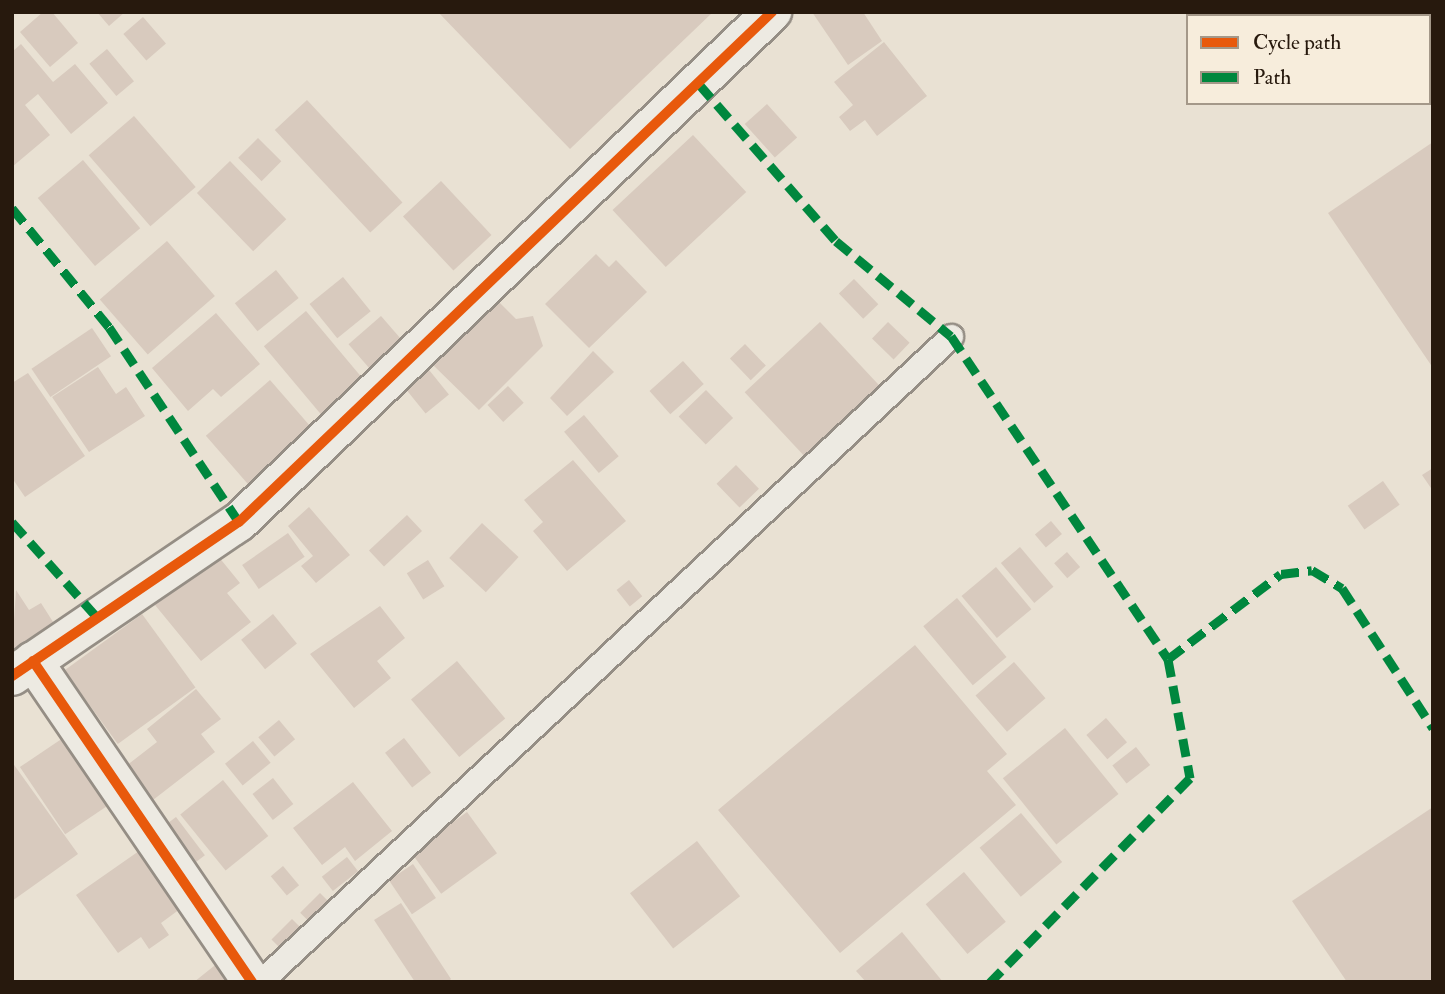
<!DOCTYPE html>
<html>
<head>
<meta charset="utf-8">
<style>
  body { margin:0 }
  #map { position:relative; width:1445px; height:994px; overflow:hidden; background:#e9e1d3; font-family:"IM FELL Double Pica",serif }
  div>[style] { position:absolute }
  .building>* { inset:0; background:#d8cabe; transform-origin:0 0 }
  .roads { filter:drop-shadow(2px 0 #958e85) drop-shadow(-2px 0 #958e85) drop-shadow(0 2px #958e85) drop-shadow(0 -2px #958e85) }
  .service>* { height:23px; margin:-11.5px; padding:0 11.5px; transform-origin:11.5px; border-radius:11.5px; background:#edeae2 }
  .minor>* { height:38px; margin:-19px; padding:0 19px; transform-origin:19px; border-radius:19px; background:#edeae2 }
  .quiet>* { height:9px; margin-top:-4.5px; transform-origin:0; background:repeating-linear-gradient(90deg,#00873e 0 18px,transparent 0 27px) }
  .cycleway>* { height:10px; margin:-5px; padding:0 5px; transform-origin:5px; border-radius:5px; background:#e8590c }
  span { translate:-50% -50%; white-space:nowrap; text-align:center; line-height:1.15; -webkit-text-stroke:7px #f7eddc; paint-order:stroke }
  .frame { position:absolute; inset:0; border:14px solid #27190d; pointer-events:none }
  .legend { position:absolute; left:1186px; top:14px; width:245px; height:91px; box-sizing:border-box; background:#f7eddc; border:2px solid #a49889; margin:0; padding:9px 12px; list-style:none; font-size:21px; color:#27190d }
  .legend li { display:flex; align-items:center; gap:14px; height:35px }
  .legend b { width:35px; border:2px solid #a49889 }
</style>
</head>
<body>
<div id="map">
  <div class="building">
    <i style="clip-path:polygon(43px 12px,52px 12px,78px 43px,50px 67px,20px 32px)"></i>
    <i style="clip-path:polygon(97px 12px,125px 12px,109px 26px)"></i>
    <i style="clip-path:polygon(438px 12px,713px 12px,570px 149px)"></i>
    <i style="clip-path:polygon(812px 12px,863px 12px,882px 41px,848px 65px)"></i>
    <i style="left:143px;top:17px;width:35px;height:26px;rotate:49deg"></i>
    <i style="clip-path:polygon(884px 42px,927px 96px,877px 136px,865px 120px,850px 131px,839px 117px,853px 105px,834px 82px)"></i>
    <i style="clip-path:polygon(21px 44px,53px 82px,75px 64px,108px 103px,71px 134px,38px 94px,25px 105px,50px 135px,12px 167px,12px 52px)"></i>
    <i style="left:107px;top:49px;width:42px;height:23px;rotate:50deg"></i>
    <i style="left:307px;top:100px;width:140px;height:44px;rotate:47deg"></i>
    <i style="left:767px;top:104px;width:45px;height:30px;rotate:48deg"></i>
    <i style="left:134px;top:116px;width:94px;height:60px;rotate:49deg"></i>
    <i style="left:693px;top:135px;width:78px;height:110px;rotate:47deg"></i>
    <i style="left:258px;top:138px;width:33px;height:28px;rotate:45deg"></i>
    <i style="clip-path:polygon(1433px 142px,1433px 368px,1328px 213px)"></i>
    <i style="left:83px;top:160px;width:89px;height:59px;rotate:50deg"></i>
    <i style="left:230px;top:161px;width:81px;height:46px;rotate:46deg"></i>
    <i style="left:441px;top:181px;width:74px;height:52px;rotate:47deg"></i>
    <i style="left:167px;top:241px;width:73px;height:89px;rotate:49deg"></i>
    <i style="clip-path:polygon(596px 254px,609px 267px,616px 260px,647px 292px,589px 348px,545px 304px)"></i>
    <i style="left:276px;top:270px;width:36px;height:53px;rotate:51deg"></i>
    <i style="left:343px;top:277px;width:44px;height:43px;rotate:51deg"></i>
    <i style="left:854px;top:279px;width:35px;height:21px;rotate:46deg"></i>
    <i style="clip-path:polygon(497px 300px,516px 319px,533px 316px,543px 346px,479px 410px,432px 364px)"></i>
    <i style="left:306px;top:311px;width:92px;height:55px;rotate:50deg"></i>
    <i style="clip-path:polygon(216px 313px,260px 364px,221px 397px,213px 389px,188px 411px,152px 368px)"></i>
    <i style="left:381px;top:316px;width:38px;height:43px;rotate:49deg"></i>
    <i style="left:820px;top:322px;width:88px;height:103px;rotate:47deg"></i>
    <i style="left:888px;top:322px;width:30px;height:23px;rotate:44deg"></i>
    <i style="left:92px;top:328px;width:34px;height:73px;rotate:56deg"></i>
    <i style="left:745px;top:344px;width:30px;height:21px;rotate:46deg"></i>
    <i style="clip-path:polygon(593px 351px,614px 372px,567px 416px,550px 398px)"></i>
    <i style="left:683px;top:361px;width:31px;height:45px;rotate:48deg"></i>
    <i style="left:425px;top:365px;width:38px;height:30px;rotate:51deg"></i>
    <i style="clip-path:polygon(98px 367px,116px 394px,126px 387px,145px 416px,89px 452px,52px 397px)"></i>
    <i style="clip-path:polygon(28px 373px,85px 456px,25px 497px,12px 478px,12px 383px)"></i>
    <i style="left:270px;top:380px;width:75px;height:85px;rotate:49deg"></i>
    <i style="left:508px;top:386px;width:23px;height:28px;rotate:47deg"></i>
    <i style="left:706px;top:390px;width:39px;height:38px;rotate:46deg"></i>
    <i style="left:584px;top:415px;width:54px;height:26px;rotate:50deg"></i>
    <i style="clip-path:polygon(573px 460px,626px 521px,567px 571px,533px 531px,543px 522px,524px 500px)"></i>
    <i style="left:736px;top:465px;width:33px;height:27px;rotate:46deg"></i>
    <i style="clip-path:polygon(1433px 468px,1433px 491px,1422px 475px)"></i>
    <i style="left:1383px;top:481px;width:29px;height:43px;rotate:55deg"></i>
    <i style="clip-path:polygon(309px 507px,350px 555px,316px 583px,301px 566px,313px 556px,288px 526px)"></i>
    <i style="left:407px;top:515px;width:22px;height:52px;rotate:47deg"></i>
    <i style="left:1051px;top:521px;width:17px;height:21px;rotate:50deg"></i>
    <i style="left:482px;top:523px;width:50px;height:48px;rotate:43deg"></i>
    <i style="left:288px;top:533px;width:29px;height:56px;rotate:55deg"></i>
    <i style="left:1020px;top:547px;width:52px;height:25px;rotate:50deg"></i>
    <i style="left:1067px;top:552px;width:20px;height:17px;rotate:49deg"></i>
    <i style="clip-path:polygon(218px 556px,240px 583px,227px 593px,251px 622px,201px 661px,155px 605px)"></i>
    <i style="left:428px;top:560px;width:31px;height:25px;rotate:58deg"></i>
    <i style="left:996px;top:567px;width:55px;height:45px;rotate:50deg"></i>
    <i style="left:629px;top:580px;width:21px;height:16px;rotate:51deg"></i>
    <i style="clip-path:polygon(16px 590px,29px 610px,41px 603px,55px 625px,12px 651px)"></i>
    <i style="left:957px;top:598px;width:77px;height:44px;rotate:50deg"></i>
    <i style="clip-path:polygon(380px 606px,405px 638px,377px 661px,391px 678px,354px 708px,310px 654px)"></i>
    <i style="left:142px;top:614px;width:91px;height:96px;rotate:54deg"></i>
    <i style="left:273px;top:614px;width:38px;height:41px;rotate:51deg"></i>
    <i style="clip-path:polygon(915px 645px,1007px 754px,987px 771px,1016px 805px,840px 953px,718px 810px)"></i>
    <i style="left:457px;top:661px;width:75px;height:60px;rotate:50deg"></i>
    <i style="left:1014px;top:662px;width:48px;height:51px;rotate:49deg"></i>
    <i style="clip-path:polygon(196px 689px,221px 719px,201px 734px,215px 752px,153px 800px,126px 766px,157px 742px,147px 729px)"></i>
    <i style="left:1106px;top:718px;width:32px;height:26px;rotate:49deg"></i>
    <i style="left:279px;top:720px;width:25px;height:27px;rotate:50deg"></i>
    <i style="left:1065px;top:728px;width:85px;height:80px;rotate:51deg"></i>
    <i style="left:63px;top:738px;width:81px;height:52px;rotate:56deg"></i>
    <i style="left:404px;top:738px;width:44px;height:24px;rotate:52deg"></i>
    <i style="left:253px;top:741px;width:28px;height:36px;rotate:51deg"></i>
    <i style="left:1136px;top:747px;width:23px;height:30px;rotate:52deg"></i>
    <i style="clip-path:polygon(12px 762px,78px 854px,12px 901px)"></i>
    <i style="left:273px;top:778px;width:33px;height:26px;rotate:52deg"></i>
    <i style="left:223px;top:780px;width:72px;height:55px;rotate:51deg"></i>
    <i style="clip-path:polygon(353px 782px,392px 831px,355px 861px,345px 847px,322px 865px,293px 828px)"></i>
    <i style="clip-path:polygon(1433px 807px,1433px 982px,1347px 982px,1292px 901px)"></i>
    <i style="left:467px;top:812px;width:51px;height:69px;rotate:54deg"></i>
    <i style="left:1021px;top:813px;width:64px;height:54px;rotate:50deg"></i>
    <i style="left:176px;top:817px;width:48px;height:19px;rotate:53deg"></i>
    <i style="left:697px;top:841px;width:70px;height:85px;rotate:52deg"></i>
    <i style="clip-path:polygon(139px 851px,180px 909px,161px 923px,169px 935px,149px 949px,141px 937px,118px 953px,76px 895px)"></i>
    <i style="left:347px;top:857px;width:18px;height:32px;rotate:52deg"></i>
    <i style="left:413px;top:864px;width:41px;height:29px;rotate:56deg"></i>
    <i style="left:283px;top:866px;width:25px;height:16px;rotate:50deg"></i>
    <i style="left:964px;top:872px;width:65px;height:50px;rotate:50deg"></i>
    <i style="left:320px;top:893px;width:18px;height:28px;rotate:45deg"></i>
    <i style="clip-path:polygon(401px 903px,451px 979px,448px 982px,415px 982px,374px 920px)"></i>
    <i style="left:292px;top:919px;width:16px;height:29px;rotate:45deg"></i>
    <i style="clip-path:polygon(902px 932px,943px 982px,866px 982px,856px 971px)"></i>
    <i style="clip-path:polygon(219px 962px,230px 977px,224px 982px,194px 982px)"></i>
  </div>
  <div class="roads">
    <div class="service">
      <i style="left:260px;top:982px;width:946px;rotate:-43.07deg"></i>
    </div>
    <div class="minor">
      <i style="left:33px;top:661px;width:389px;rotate:55.7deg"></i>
      <i style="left:12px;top:676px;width:274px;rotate:-34.2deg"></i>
      <i style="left:239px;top:522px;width:738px;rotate:-43.74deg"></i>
    </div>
  </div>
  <div class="quiet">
    <i style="left:699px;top:84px;width:208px;rotate:48.9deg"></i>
    <i style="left:836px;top:241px;width:149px;rotate:39.6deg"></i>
    <i style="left:951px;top:336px;width:389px;rotate:56.1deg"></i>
    <i style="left:1168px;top:659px;width:121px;rotate:79.5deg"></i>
    <i style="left:1190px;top:778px;width:286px;rotate:134.4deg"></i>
    <i style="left:12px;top:208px;width:154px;rotate:50.8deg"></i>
    <i style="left:109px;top:327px;width:234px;rotate:56.3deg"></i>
    <i style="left:12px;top:522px;width:126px;rotate:48.2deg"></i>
    <i style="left:1168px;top:659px;width:141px;rotate:-37deg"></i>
    <i style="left:1281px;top:574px;width:31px;rotate:-7deg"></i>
    <i style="left:1312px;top:570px;width:35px;rotate:31deg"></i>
    <i style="left:1342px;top:588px;width:167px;rotate:57deg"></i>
  </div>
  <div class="cycleway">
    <i style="left:33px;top:661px;width:389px;rotate:55.7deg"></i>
    <i style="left:12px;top:676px;width:274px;rotate:-34.2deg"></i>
    <i style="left:239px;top:522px;width:738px;rotate:-43.74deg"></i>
  </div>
  <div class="frame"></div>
  <ul class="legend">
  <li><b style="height:9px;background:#e8590c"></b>Cycle path</li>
  <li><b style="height:9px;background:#00873e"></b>Path</li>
  </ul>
</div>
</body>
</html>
